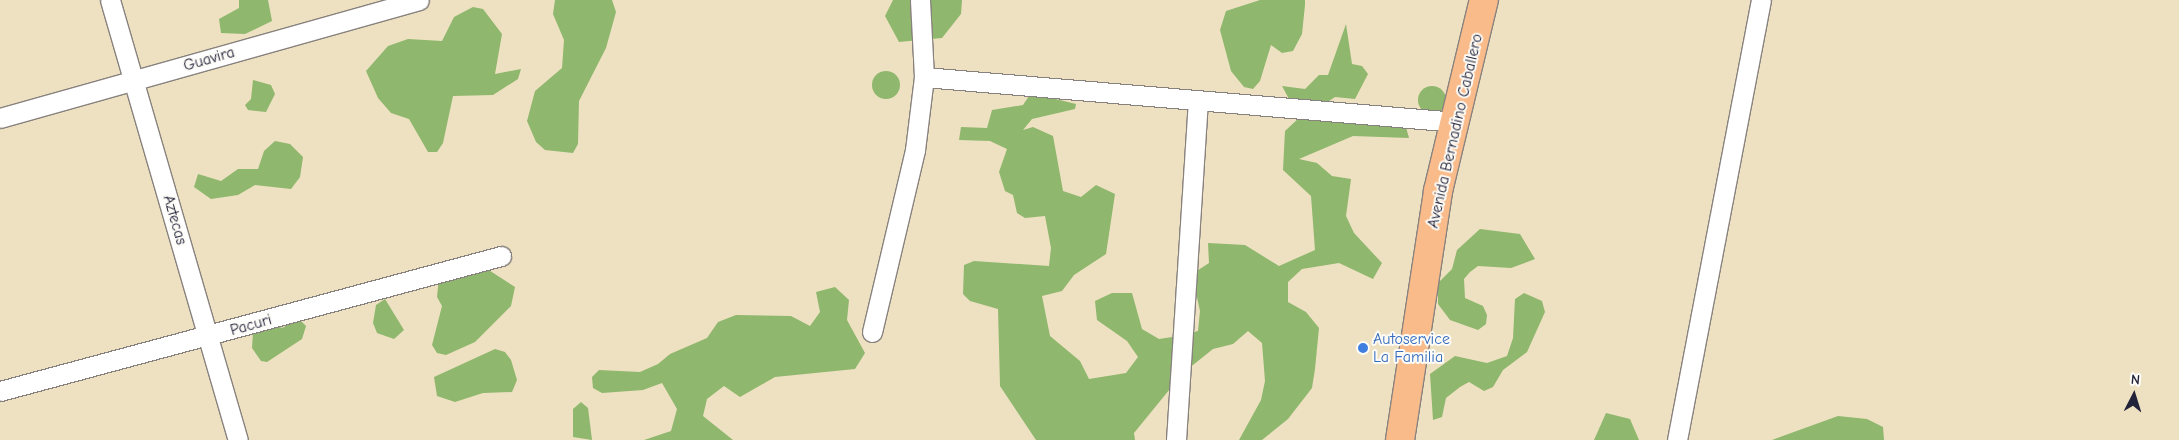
<!DOCTYPE html>
<html>
<head>
<meta charset="utf-8">
<style>
  body { margin:0 }
  #map { position:relative; width:2179px; height:440px; overflow:hidden; background:#ede1c1; font-family:"Comic Neue",sans-serif }
  div>[style] { position:absolute }
  .forest>* { inset:0; background:#8fb76d }
  .round { border-radius:50% }
  .roads { filter:drop-shadow(1px 0 #88827e) drop-shadow(-1px 0 #88827e) drop-shadow(0 1px #88827e) drop-shadow(0 -1px #88827e) }
  .minor>* { height:19px; margin:-9.5px; padding:0 9.5px; transform-origin:9.5px; border-radius:9.5px; background:#fff }
  .primary>* { height:28px; margin:-14px; padding:0 14px; transform-origin:14px; border-radius:14px; background:#fabb8b }
  .dots>* { width:14px; height:14px; translate:-50% -50%; box-sizing:border-box; border:2px solid #fdfcf7; border-radius:50% }
  span { translate:-50% -50%; white-space:nowrap; text-align:center; line-height:1.15; -webkit-text-stroke:4px #fdfcf7; paint-order:stroke }
  .street-label { font-size:16px; color:#22223b }
  .shop-label { font-size:16px; color:#366cbe }
  .left { translate:0 -50%; text-align:left }
  .north { position:absolute; left:2109px; top:370px; width:50px; height:50px; -webkit-text-stroke:4px #fdfcf7; paint-order:stroke; rotate:5deg; font-size:14px; font-weight:700; line-height:20px; text-align:center; color:#22223b }
  .north::after { content:''; display:block; margin:auto; width:18px; height:22px; background:#22223b; clip-path:polygon(50% 0,100% 100%,50% 72%,0 100%) }
</style>
</head>
<body>
<div id="map">
  <div class="forest">
    <i style="clip-path:polygon(239px 0,268px 0,272px 21px,245px 34px,221px 33px,219px 19px,239px 8px)"></i>
    <i style="clip-path:polygon(555px 0,612px 0,616px 12px,606px 48px,579px 101px,578px 144px,573px 153px,545px 150px,536px 142px,527px 121px,535px 91px,562px 68px,564px 40px,553px 14px)"></i>
    <i style="clip-path:polygon(893px 0,962px 0,961px 14px,942px 38px,899px 42px,885px 16px)"></i>
    <i style="clip-path:polygon(1260px 0,1305px 0,1305px 5px,1302px 34px,1293px 51px,1282px 53px,1271px 45px,1260px 81px,1253px 89px,1244px 87px,1231px 71px,1220px 30px,1226px 11px)"></i>
    <i style="clip-path:polygon(473px 7px,483px 9px,502px 34px,495px 74px,521px 69px,518px 79px,493px 95px,453px 96px,443px 143px,437px 152px,428px 152px,409px 119px,391px 113px,378px 98px,366px 71px,388px 46px,408px 39px,442px 41px,454px 17px)"></i>
    <i style="clip-path:polygon(1346px 24px,1352px 64px,1362px 66px,1368px 74px,1355px 99px,1335px 97px,1326px 103px,1289px 99px,1282px 86px,1305px 89px,1319px 75px,1328px 75px)"></i>
    <i class="round" style="left:872px;top:71px;width:28px;height:28px"></i>
    <i style="clip-path:polygon(253px 80px,271px 85px,275px 94px,266px 112px,248px 110px,245px 105px,251px 99px)"></i>
    <i class="round" style="left:1418px;top:86px;width:28px;height:28px"></i>
    <i style="clip-path:polygon(1031px 93px,1076px 104px,1075px 109px,1032px 119px,1023px 130px,1033px 127px,1053px 136px,1063px 191px,1081px 197px,1096px 185px,1115px 194px,1106px 254px,1074px 275px,1062px 291px,1042px 296px,1050px 336px,1080px 361px,1089px 379px,1126px 373px,1138px 357px,1127px 341px,1097px 320px,1095px 301px,1112px 293px,1132px 293px,1142px 329px,1159px 339px,1179px 336px,1198px 331px,1200px 311px,1192px 274px,1209px 263px,1208px 243px,1245px 245px,1279px 266px,1315px 250px,1311px 196px,1283px 170px,1285px 131px,1300px 117px,1339px 122px,1404px 120px,1409px 138px,1353px 136px,1299px 159px,1317px 163px,1332px 176px,1351px 179px,1346px 216px,1354px 233px,1382px 263px,1373px 279px,1339px 263px,1302px 269px,1288px 282px,1288px 302px,1306px 312px,1319px 328px,1315px 369px,1312px 388px,1288px 419px,1262px 440px,1239px 440px,1261px 400px,1265px 381px,1262px 343px,1248px 331px,1233px 344px,1213px 349px,1183px 373px,1134px 433px,1135px 440px,1036px 440px,1000px 386px,998px 309px,970px 301px,963px 294px,964px 265px,974px 261px,1049px 266px,1051px 248px,1045px 216px,1025px 218px,1017px 213px,1013px 195px,1005px 191px,999px 172px,1007px 149px,990px 141px,959px 140px,961px 127px,987px 128px,992px 110px,1023px 105px)"></i>
    <i style="clip-path:polygon(275px 141px,290px 144px,303px 157px,300px 177px,291px 189px,255px 185px,238px 195px,211px 199px,194px 187px,198px 174px,221px 181px,238px 169px,258px 169px,264px 151px)"></i>
    <i style="clip-path:polygon(1480px 229px,1520px 234px,1535px 259px,1511px 268px,1478px 266px,1470px 272px,1464px 279px,1465px 298px,1483px 306px,1487px 315px,1486px 324px,1478px 330px,1450px 320px,1438px 304px,1438px 283px,1452px 269px,1457px 250px)"></i>
    <i style="clip-path:polygon(484px 267px,515px 287px,511px 306px,475px 342px,446px 355px,437px 353px,432px 345px,442px 306px,437px 297px,439px 278px)"></i>
    <i style="clip-path:polygon(835px 287px,849px 300px,847px 320px,865px 353px,855px 369px,775px 377px,740px 397px,724px 386px,707px 399px,703px 416px,733px 440px,644px 440px,671px 431px,677px 409px,662px 383px,643px 390px,602px 393px,593px 388px,592px 377px,599px 370px,640px 372px,658px 364px,670px 354px,707px 338px,718px 322px,736px 315px,791px 316px,810px 326px,820px 312px,816px 292px)"></i>
    <i style="clip-path:polygon(1524px 293px,1542px 301px,1545px 312px,1527px 352px,1503px 370px,1493px 387px,1484px 391px,1469px 382px,1460px 387px,1446px 398px,1442px 417px,1433px 420px,1430px 374px,1455px 356px,1487px 363px,1507px 356px,1513px 338px,1515px 299px)"></i>
    <i style="clip-path:polygon(385px 299px,404px 330px,394px 339px,377px 333px,373px 323px,376px 305px)"></i>
    <i style="clip-path:polygon(299px 319px,306px 326px,302px 339px,267px 362px,261px 361px,252px 348px,253px 332px,268px 321px,282px 328px)"></i>
    <i style="clip-path:polygon(495px 349px,505px 352px,511px 360px,517px 380px,512px 392px,483px 393px,455px 402px,437px 396px,434px 377px)"></i>
    <i style="clip-path:polygon(581px 402px,588px 408px,592px 440px,573px 437px,573px 409px)"></i>
    <i style="clip-path:polygon(1606px 413px,1630px 419px,1639px 440px,1594px 440px)"></i>
    <i style="clip-path:polygon(1838px 416px,1867px 419px,1883px 427px,1884px 440px,1772px 440px)"></i>
  </div>
  <div class="roads">
    <div class="minor">
      <i style="left:110px;top:0;width:458px;rotate:73.8deg"></i>
      <i style="left:924px;top:77px;width:534px;rotate:4.83deg"></i>
      <i style="left:0;top:118px;width:435px;rotate:-15.7deg"></i>
      <i style="left:872px;top:332px;width:187px;rotate:-76.7deg"></i>
      <i style="left:915px;top:150px;width:74px;rotate:-83deg"></i>
      <i style="left:924px;top:77px;width:77px;rotate:-93deg"></i>
      <i style="left:0;top:391px;width:519px;rotate:-15.08deg"></i>
      <i style="left:1176px;top:440px;width:340px;rotate:-86.3deg"></i>
      <i style="left:1677px;top:440px;width:448px;rotate:-79.2deg"></i>
    </div>
    <div class="primary">
      <i style="left:1400px;top:440px;width:252px;rotate:-81.3deg"></i>
      <i style="left:1438px;top:191px;width:196px;rotate:-76.5deg"></i>
    </div>
  </div>
  <div class="dots">
    <i style="left:1363px;top:348px;background:#3f7fe0"></i>
  </div>
  <div class="street-label">
    <span style="left:209px;top:59px;rotate:-16deg">Guavira</span>
    <span style="left:1455px;top:131px;rotate:-77deg">Avenida Bernadino Caballero</span>
    <span style="left:175px;top:220px;rotate:74deg">Aztecas</span>
    <span style="left:251px;top:325px;rotate:-16deg">Pacuri</span>
  </div>
  <div class="shop-label">
    <span class="left" style="left:1373px;top:348px">Autoservice<br>La Familia</span>
  </div>
  <div class="north">N</div>
</div>
</body>
</html>
